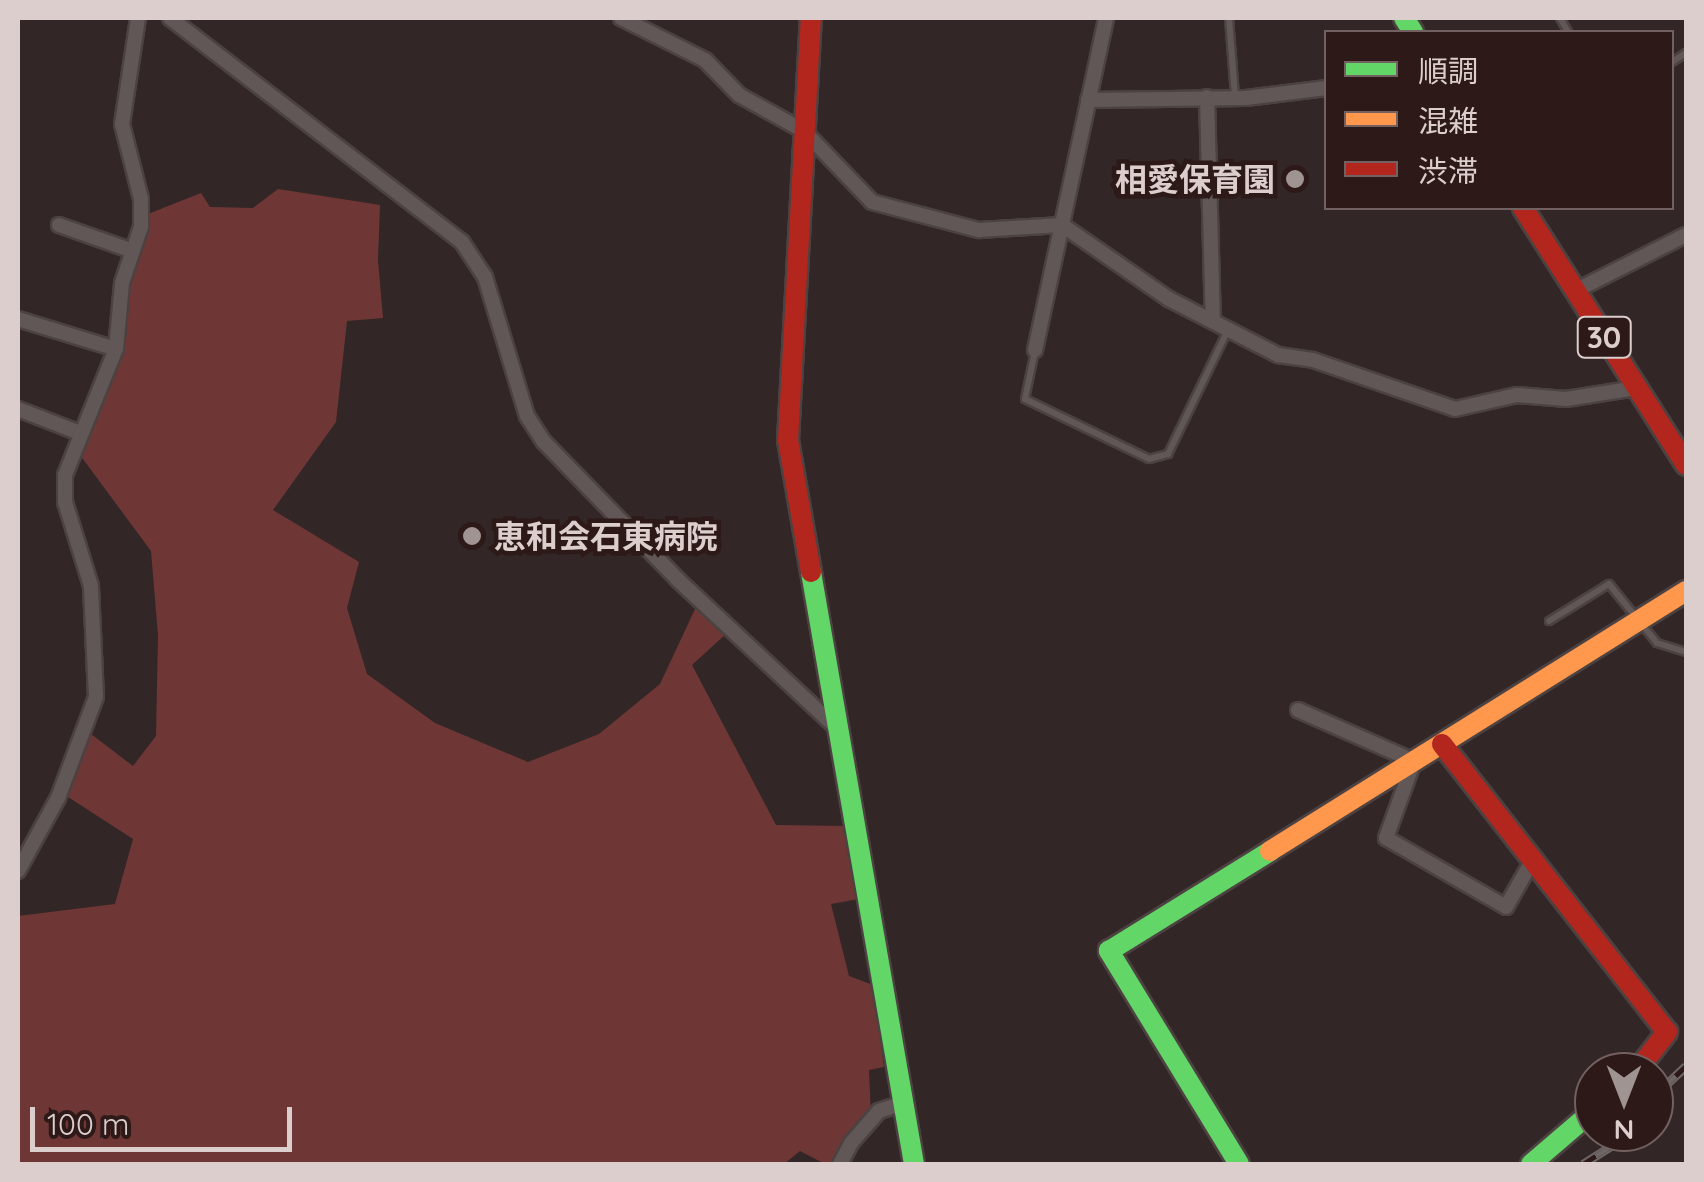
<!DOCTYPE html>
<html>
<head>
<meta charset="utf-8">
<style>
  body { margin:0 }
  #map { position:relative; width:1704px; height:1182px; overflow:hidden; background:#322726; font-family:Quicksand,"Noto Sans JP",sans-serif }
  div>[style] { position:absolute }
  .green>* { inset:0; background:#6e3735 }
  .roads { filter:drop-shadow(2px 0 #4c4241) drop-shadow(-2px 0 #4c4241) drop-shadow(0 2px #4c4241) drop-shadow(0 -2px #4c4241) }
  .lane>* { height:6px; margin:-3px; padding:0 3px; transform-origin:3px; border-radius:3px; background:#605756 }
  .street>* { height:14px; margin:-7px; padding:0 7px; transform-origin:7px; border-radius:7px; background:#605756 }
  .fast>* { height:20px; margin:-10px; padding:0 10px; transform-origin:10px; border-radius:10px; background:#63d668 }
  .slow>* { height:20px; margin:-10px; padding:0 10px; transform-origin:10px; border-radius:10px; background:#ff974d }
  .jam>* { height:20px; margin:-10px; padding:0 10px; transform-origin:10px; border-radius:10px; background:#b3261e }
  .rail>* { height:9px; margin-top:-4.5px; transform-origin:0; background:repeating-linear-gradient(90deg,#2c1918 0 15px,#6e6565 0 30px); box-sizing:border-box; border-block:2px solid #6e6565 }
  .dots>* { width:28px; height:28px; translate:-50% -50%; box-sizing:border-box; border:5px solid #2c1918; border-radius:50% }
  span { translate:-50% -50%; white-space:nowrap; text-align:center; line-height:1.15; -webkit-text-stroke:9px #2c1918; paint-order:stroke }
  .shield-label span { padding:2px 8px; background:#2c1918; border:2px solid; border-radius:8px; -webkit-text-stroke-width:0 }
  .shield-label { font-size:30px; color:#dccecd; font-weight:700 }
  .poi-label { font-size:32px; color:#dccecd; font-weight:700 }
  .right { translate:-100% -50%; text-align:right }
  .left { translate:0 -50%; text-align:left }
  .frame { position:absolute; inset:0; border:20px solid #dccecd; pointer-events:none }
  .legend { position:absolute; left:1324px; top:30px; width:350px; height:180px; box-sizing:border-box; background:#2c1918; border:2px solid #726160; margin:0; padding:12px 18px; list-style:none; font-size:30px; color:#dccecd }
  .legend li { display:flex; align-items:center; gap:20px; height:50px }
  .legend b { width:50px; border:2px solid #726160 }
  .north { position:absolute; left:1574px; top:1052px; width:100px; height:100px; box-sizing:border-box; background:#2c1918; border:2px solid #726160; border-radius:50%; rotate:180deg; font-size:28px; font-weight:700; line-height:40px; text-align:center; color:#dccecd }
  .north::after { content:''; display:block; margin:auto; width:35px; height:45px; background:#a09493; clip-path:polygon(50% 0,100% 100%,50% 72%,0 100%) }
  .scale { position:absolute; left:30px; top:1107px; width:262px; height:45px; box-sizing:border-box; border:5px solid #dccecd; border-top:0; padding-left:12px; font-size:30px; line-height:35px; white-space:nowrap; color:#dccecd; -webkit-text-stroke:8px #2c1918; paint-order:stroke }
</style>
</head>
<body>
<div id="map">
  <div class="green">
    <i style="clip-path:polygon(278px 189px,380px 205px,378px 260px,383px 318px,347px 321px,336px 422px,273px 510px,359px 562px,347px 608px,367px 674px,435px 723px,528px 762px,599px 734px,660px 684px,696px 607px,728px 632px,692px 665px,776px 825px,845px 826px,859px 899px,831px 904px,849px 976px,873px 985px,884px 1067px,869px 1070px,871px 1118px,850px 1164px,825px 1164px,800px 1151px,784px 1164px,18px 1164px,18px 916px,115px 904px,133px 839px,65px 795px,91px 734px,133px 766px,156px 736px,158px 635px,151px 551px,80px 455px,114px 372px,130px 288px,148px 233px,148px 214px,201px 193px,210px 207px,253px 208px)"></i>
  </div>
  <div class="roads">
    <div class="lane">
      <i style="left:1229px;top:18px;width:78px;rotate:85.6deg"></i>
      <i style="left:1560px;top:18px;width:16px;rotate:60deg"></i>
      <i style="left:1672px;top:62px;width:17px;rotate:-33deg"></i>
      <i style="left:1035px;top:351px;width:49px;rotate:101.8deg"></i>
      <i style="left:1025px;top:399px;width:138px;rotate:25.8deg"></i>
      <i style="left:1149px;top:459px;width:20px;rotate:-15deg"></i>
      <i style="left:1168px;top:454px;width:138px;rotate:-64.2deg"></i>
      <i style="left:1549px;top:621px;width:70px;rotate:-31.7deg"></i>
      <i style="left:1609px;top:584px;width:76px;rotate:50.9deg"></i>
      <i style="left:1657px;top:643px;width:30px;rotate:17deg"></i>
    </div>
    <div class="street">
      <i style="left:170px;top:18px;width:368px;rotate:37.5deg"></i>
      <i style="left:462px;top:242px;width:42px;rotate:56.7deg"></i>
      <i style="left:485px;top:277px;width:145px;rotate:73.2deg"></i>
      <i style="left:527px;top:416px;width:31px;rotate:57deg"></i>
      <i style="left:544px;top:442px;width:192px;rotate:45.8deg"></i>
      <i style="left:678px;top:580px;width:221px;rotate:43deg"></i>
      <i style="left:621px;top:18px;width:94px;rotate:26.6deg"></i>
      <i style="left:705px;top:60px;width:49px;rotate:45.8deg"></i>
      <i style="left:739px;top:95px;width:74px;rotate:29deg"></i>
      <i style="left:804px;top:131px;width:98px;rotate:46.2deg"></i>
      <i style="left:872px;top:202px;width:111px;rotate:14.7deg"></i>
      <i style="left:979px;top:230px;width:83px;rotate:-3.4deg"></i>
      <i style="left:1062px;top:225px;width:130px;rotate:34.7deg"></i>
      <i style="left:1169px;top:299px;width:123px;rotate:27.2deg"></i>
      <i style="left:1278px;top:355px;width:35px;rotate:8deg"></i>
      <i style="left:1313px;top:360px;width:150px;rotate:19deg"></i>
      <i style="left:1455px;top:409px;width:64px;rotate:-12.7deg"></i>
      <i style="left:1517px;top:395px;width:49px;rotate:4.7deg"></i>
      <i style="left:1566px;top:399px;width:71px;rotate:-8.9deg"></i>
      <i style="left:1207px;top:97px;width:224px;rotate:88.5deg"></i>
      <i style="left:1088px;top:100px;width:158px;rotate:-0.7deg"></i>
      <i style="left:1246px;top:98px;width:81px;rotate:-7.1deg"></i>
      <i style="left:59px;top:225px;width:78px;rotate:19.4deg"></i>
      <i style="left:1575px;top:291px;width:124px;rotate:-26.8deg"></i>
      <i style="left:18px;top:319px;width:102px;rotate:17deg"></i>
      <i style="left:1035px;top:350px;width:340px;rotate:-77.9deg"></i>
      <i style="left:18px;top:409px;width:66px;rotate:21.2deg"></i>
      <i style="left:1298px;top:710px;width:127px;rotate:23.7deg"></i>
      <i style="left:1414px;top:761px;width:82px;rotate:110deg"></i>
      <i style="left:1386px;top:838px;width:138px;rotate:29.9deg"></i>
      <i style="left:1506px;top:907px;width:51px;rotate:-60.4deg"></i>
      <i style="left:18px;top:871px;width:83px;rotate:-61.3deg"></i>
      <i style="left:58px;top:798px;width:108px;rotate:-69.4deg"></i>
      <i style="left:96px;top:697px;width:111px;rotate:-92.6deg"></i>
      <i style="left:91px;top:586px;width:88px;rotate:-107.2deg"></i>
      <i style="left:65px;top:502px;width:27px;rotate:-90deg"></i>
      <i style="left:65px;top:475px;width:136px;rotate:-68deg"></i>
      <i style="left:116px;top:349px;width:66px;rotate:-84.8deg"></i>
      <i style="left:122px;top:283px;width:59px;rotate:-71.3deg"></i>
      <i style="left:141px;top:227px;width:28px;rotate:-90deg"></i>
      <i style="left:141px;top:199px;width:77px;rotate:-104.2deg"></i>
      <i style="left:122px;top:124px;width:107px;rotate:-81.4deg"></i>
      <i style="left:840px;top:1164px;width:24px;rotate:-62deg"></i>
      <i style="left:851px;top:1143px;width:43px;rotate:-48.8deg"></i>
      <i style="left:879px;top:1111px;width:25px;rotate:-18deg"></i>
    </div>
    <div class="fast">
      <i style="left:1404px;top:18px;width:17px;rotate:57deg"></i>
      <i style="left:811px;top:572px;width:601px;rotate:80.13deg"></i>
      <i style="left:1239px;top:1164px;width:250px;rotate:-121.4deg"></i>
      <i style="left:1109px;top:951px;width:190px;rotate:-31.8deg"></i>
      <i style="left:1531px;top:1164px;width:83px;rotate:-40.6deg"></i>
    </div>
    <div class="slow">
      <i style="left:1270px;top:851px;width:491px;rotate:-32deg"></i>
    </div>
    <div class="jam">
      <i style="left:1523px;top:208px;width:304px;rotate:57.6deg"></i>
      <i style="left:811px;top:572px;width:134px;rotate:-99.9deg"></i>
      <i style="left:788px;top:440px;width:423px;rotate:-86.9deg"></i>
      <i style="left:1442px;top:744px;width:365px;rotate:52deg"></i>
      <i style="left:1636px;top:1072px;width:51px;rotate:-52.2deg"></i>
    </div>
  </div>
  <div class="rail">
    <i style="left:1654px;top:1096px;width:44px;rotate:-43.2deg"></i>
    <i style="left:1583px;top:1164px;width:59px;rotate:-32.6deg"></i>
  </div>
  <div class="dots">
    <i style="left:1295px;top:179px;background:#a09493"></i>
    <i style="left:472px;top:536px;background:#a09493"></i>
  </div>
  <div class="shield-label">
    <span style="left:1604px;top:337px">30</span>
  </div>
  <div class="poi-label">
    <span class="right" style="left:1275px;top:179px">相愛保育園</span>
    <span class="left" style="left:494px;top:536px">恵和会石東病院</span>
  </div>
  <div class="frame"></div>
  <ul class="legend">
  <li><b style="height:12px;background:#63d668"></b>順調</li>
  <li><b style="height:12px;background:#ff974d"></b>混雑</li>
  <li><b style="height:12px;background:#b3261e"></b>渋滞</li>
  </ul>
  <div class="north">N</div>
  <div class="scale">100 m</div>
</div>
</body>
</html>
